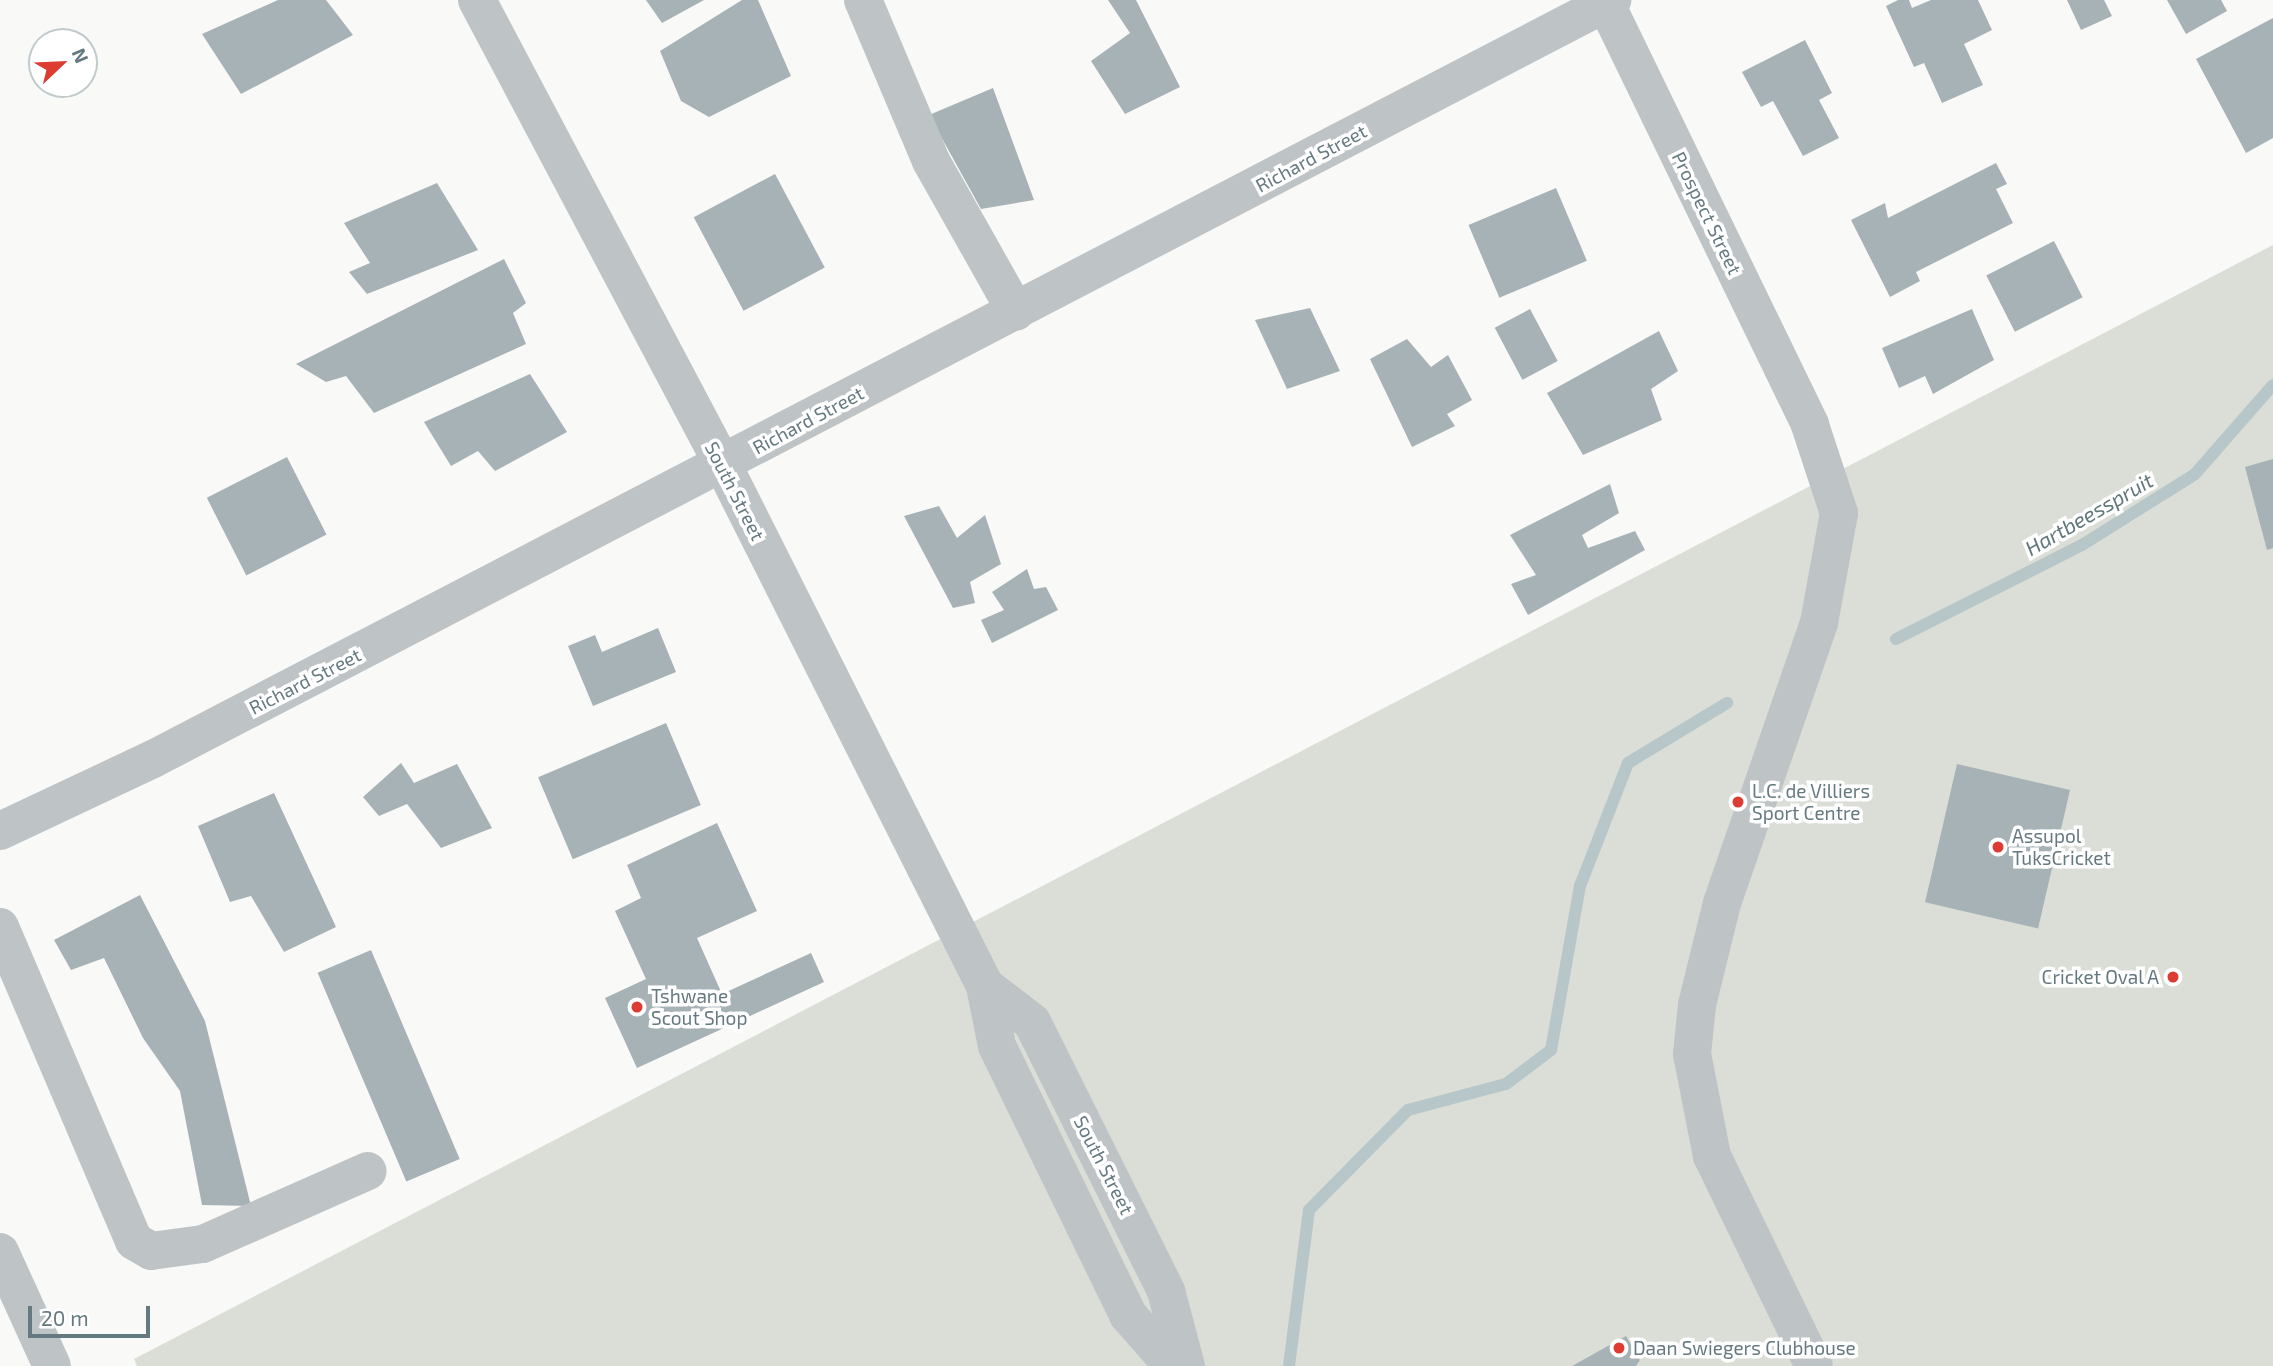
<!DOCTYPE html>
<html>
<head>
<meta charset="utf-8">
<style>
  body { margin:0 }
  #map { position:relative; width:2273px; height:1366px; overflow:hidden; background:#f9f9f7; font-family:"Exo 2",sans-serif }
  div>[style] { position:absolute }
  .green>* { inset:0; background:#daded6 }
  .stream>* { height:12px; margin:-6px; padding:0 6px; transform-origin:6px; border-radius:6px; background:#b7c6c8 }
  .building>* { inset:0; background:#a7b2b6; transform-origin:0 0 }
  .minor>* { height:38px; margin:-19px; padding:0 19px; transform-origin:19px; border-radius:19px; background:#bec4c6 }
  .dots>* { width:19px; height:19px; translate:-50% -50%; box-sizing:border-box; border:4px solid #fff; border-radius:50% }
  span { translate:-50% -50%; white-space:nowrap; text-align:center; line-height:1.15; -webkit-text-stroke:7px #fff; paint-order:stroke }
  .street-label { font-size:19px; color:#657a80 }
  .poi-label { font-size:19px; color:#657a80 }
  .left { translate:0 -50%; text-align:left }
  .right { translate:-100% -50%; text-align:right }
  .water-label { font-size:21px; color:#60787b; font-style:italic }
  .north { position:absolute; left:28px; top:28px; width:70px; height:70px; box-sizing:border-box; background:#fff; border:2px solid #c1cacc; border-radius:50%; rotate:67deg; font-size:19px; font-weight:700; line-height:28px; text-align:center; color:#657a80 }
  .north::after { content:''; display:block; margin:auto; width:24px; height:32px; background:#dd3c33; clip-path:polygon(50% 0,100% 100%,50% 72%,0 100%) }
  .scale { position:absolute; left:28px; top:1306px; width:122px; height:32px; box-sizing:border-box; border:4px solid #657a80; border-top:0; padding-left:9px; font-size:21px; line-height:24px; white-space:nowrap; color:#657a80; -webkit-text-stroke:5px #fff; paint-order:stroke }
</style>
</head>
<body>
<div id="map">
  <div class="green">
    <i style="clip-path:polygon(2273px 245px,2273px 1366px,137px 1366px,134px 1359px)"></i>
  </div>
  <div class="stream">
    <i style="left:1896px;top:639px;width:208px;rotate:-26.8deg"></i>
    <i style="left:2082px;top:545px;width:133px;rotate:-32.1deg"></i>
    <i style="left:2195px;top:474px;width:118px;rotate:-48.8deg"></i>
    <i style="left:1289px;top:1366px;width:157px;rotate:-82.7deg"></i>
    <i style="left:1309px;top:1210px;width:141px;rotate:-45.3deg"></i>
    <i style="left:1408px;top:1110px;width:101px;rotate:-14.9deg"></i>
    <i style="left:1506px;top:1084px;width:56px;rotate:-37.1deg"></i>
    <i style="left:1551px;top:1050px;width:167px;rotate:-80deg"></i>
    <i style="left:1580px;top:886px;width:132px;rotate:-68.7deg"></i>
    <i style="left:1628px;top:763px;width:116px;rotate:-31.2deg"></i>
  </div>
  <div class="building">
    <i style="clip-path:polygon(278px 0,326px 0,353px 35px,241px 94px,202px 34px)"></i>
    <i style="clip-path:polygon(646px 0,704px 0,662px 23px)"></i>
    <i style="clip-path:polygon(742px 0,758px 0,791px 76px,709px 117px,681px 101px,660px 51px)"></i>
    <i style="clip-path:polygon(1108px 0,1136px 0,1180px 87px,1125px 114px,1091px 61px,1130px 33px)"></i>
    <i style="clip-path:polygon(1898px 0,1909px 0,1912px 8px,1931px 0,1978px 0,1992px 30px,1964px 44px,1983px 85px,1942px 103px,1924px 63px,1914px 67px,1886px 6px)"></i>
    <i style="clip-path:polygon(2067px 0,2104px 0,2112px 16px,2081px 30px)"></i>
    <i style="clip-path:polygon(2167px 0,2221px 0,2227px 11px,2186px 34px)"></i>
    <i style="clip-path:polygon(2273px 18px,2273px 138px,2246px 153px,2196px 59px)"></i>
    <i style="clip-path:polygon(1805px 40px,1832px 93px,1819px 100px,1839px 138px,1803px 156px,1773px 101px,1761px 107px,1742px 72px)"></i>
    <i style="clip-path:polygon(993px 88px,1034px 200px,981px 209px,929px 115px)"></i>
    <i style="clip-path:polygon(1996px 163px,2007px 184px,1996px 189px,2013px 223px,1916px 272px,1920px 281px,1890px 297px,1851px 220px,1885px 203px,1888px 218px)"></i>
    <i style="left:775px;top:174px;width:106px;height:92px;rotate:62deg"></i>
    <i style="clip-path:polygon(437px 183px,478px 250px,367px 294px,349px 272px,370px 263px,344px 223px)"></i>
    <i style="left:1556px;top:188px;width:79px;height:95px;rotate:67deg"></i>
    <i style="left:2054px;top:241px;width:63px;height:76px;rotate:63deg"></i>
    <i style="clip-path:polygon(504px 259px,526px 303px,513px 313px,526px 344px,374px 413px,346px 376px,326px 382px,296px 364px)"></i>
    <i style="clip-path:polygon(1310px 308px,1340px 371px,1287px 389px,1255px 320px)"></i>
    <i style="left:1530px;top:309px;width:59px;height:40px;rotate:62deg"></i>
    <i style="clip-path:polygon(1972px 309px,1994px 360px,1933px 394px,1925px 376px,1899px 388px,1882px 348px)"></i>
    <i style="clip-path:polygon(1659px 331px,1678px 371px,1651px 389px,1662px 420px,1583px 455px,1547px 393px)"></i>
    <i style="clip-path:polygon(1407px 339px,1431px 367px,1448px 355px,1472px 400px,1447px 414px,1455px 426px,1412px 447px,1370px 359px)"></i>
    <i style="clip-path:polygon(530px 374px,567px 432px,495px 471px,478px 451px,451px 466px,424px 422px)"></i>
    <i style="left:287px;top:457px;width:87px;height:90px;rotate:63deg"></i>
    <i style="clip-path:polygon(2273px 459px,2273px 548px,2267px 550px,2245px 467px)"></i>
    <i style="clip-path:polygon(1610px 484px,1619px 513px,1582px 535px,1588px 548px,1635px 531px,1645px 550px,1528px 615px,1511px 584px,1536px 575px,1510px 535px)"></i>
    <i style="clip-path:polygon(939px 506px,957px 538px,985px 515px,1001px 564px,970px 582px,975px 603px,953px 608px,904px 516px)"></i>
    <i style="clip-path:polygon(1027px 569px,1034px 589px,1046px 587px,1058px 610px,992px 643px,981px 620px,1004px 610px,992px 592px)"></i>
    <i style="clip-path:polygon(658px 628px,676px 672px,593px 706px,568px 646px,595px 635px,602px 652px)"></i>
    <i style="left:666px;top:723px;width:89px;height:139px;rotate:67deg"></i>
    <i style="clip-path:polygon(401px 763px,414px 783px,457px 764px,492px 828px,441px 848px,407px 804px,379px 816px,363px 797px)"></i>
    <i style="left:1957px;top:764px;width:116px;height:142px;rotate:13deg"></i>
    <i style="clip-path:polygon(274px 793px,336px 927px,284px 952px,251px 896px,230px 902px,198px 826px)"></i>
    <i style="clip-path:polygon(717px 823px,757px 911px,697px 938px,722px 994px,811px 953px,824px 982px,637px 1068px,605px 998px,646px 979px,615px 911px,641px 898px,627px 865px)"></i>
    <i style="clip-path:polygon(140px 895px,205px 1021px,251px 1206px,202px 1205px,180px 1091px,143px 1038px,104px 958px,71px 970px,54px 940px)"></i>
    <i style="left:371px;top:950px;width:227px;height:58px;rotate:67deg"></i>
    <i style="clip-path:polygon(1626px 1336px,1640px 1360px,1636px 1366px,1572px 1366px)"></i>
  </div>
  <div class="minor">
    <i style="left:477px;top:0;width:526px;rotate:62.12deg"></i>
    <i style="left:723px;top:465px;width:583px;rotate:63.3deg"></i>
    <i style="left:985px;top:986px;width:61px;rotate:78.7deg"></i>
    <i style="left:997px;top:1046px;width:299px;rotate:64deg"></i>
    <i style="left:1128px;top:1315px;width:68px;rotate:48.6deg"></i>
    <i style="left:863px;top:0;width:175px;rotate:67.1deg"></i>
    <i style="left:931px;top:161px;width:173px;rotate:60.6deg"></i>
    <i style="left:1604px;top:0;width:472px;rotate:64.1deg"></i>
    <i style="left:1810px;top:425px;width:93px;rotate:71.8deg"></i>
    <i style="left:1839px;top:513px;width:112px;rotate:100.3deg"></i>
    <i style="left:1819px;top:623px;width:296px;rotate:109.1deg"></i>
    <i style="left:1722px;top:903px;width:105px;rotate:103.8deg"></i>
    <i style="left:1697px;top:1005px;width:49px;rotate:95.8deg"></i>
    <i style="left:1692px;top:1054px;width:104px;rotate:78.9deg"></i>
    <i style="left:1712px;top:1156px;width:233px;rotate:64.1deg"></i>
    <i style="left:0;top:831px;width:169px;rotate:-25.2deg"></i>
    <i style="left:153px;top:759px;width:1645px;rotate:-27.48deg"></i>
    <i style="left:0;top:927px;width:341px;rotate:66.9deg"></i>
    <i style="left:134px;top:1241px;width:20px;rotate:30deg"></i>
    <i style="left:151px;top:1251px;width:52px;rotate:-7.7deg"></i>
    <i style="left:203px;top:1244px;width:180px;rotate:-23.9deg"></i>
    <i style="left:985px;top:986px;width:59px;rotate:37.5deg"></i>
    <i style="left:1032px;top:1022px;width:301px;rotate:63.5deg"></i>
    <i style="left:1166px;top:1291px;width:78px;rotate:75.1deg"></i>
    <i style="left:0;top:1252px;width:125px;rotate:65.5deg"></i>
  </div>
  <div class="dots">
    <i style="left:1738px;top:802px;background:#dd3c33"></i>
    <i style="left:1998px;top:847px;background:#dd3c33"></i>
    <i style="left:2173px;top:977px;background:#dd3c33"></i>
    <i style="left:637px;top:1007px;background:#dd3c33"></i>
    <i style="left:1619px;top:1348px;background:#dd3c33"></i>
  </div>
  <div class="street-label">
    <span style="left:1311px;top:158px;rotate:-28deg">Richard Street</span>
    <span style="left:1707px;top:213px;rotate:64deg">Prospect Street</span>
    <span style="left:808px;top:420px;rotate:-28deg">Richard Street</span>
    <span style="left:735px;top:491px;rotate:63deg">South Street</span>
    <span style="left:305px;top:681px;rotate:-27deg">Richard Street</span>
    <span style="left:1104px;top:1165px;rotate:63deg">South Street</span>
  </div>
  <div class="poi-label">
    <span class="left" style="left:1752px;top:802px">L.C. de Villiers<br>Sport Centre</span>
    <span class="left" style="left:2012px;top:847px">Assupol<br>TuksCricket</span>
    <span class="right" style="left:2159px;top:977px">Cricket Oval A</span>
    <span class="left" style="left:651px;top:1007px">Tshwane<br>Scout Shop</span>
    <span class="left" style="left:1633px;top:1348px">Daan Swiegers Clubhouse</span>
  </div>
  <div class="water-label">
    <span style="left:2089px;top:514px;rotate:-30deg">Hartbeesspruit</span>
  </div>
  <div class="north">N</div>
  <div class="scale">20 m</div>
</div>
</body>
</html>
